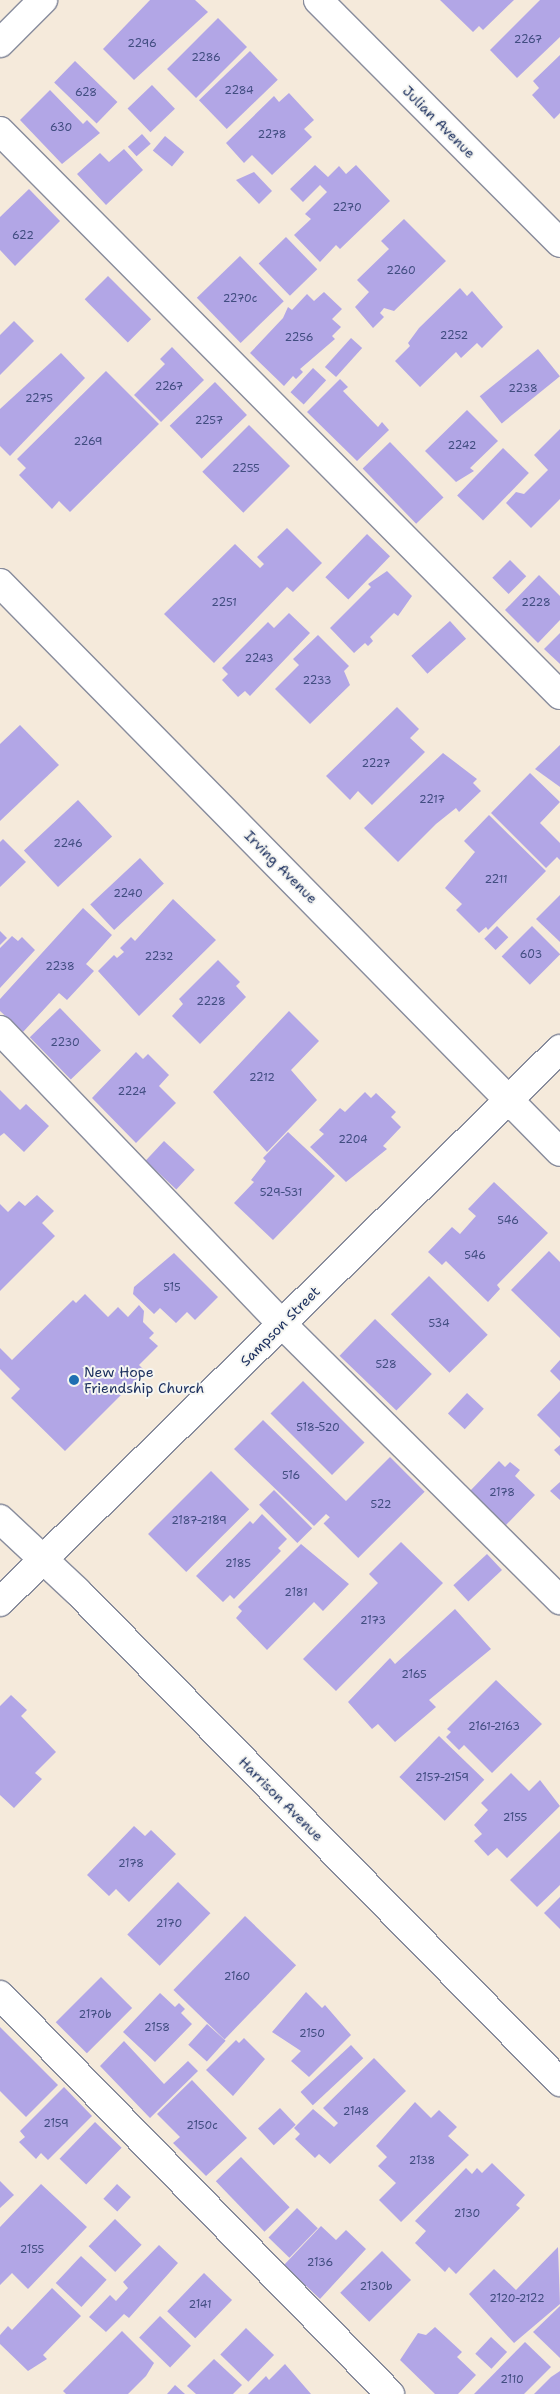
<!DOCTYPE html>
<html>
<head>
<meta charset="utf-8">
<style>
  body { margin:0 }
  #map { position:relative; width:560px; height:2394px; overflow:hidden; background:#f5eadb; font-family:"Shantell Sans",sans-serif }
  div>[style] { position:absolute }
  .building>* { inset:0; background:#b2a6e6; transform-origin:0 0 }
  .roads { filter:drop-shadow(1px 0 #888c9c) drop-shadow(-1px 0 #888c9c) drop-shadow(0 1px #888c9c) drop-shadow(0 -1px #888c9c) }
  .minor>* { height:28px; margin:-14px; padding:0 14px; transform-origin:14px; border-radius:14px; background:#fff }
  .dots>* { width:14px; height:14px; translate:-50% -50%; box-sizing:border-box; border:2px solid #f6f6f2; border-radius:50% }
  span { translate:-50% -50%; white-space:nowrap; text-align:center; line-height:1.15; -webkit-text-stroke:4px #f6f6f2; paint-order:stroke }
  .number-label { font-size:11px; color:#414d80 }
  .number-label span { -webkit-text-stroke-width:0 }
  .street-label { font-size:14px; color:#1b2f5e }
  .poi-label { font-size:14px; color:#1b2f5e }
  .left { translate:0 -50%; text-align:left }
</style>
</head>
<body>
<div id="map">
  <div class="building">
    <i style="clip-path:polygon(150px 0,195px 0,208px 12px,134px 80px,103px 49px)"></i>
    <i style="clip-path:polygon(440px 0,514px 0,483px 30px,479px 26px,473px 32px)"></i>
    <i style="clip-path:polygon(540px 0,560px 0,560px 37px,517px 78px,490px 50px)"></i>
    <i style="left:218px;top:18px;width:41px;height:72px;rotate:45deg"></i>
    <i style="left:250px;top:51px;width:40px;height:71px;rotate:46deg"></i>
    <i style="clip-path:polygon(560px 55px,560px 113px,554px 119px,532px 95px,539px 88px,533px 81px)"></i>
    <i style="left:75px;top:61px;width:59px;height:30px;rotate:44deg"></i>
    <i style="left:152px;top:85px;width:33px;height:34px;rotate:46deg"></i>
    <i style="clip-path:polygon(50px 90px,83px 124px,87px 120px,100px 133px,62px 164px,20px 120px)"></i>
    <i style="clip-path:polygon(289px 93px,314px 120px,304px 129px,312px 137px,272px 175px,252px 155px,244px 163px,226px 143px,274px 96px,279px 102px)"></i>
    <i style="left:142px;top:134px;width:13px;height:19px;rotate:48deg"></i>
    <i style="left:165px;top:136px;width:25px;height:19px;rotate:40deg"></i>
    <i style="clip-path:polygon(124px 149px,143px 170px,106px 205px,77px 174px,100px 153px,109px 162px)"></i>
    <i style="clip-path:polygon(315px 165px,328px 177px,339px 166px,346px 174px,356px 165px,390px 201px,340px 249px,336px 245px,320px 262px,294px 235px,311px 219px,305px 214px,327px 192px,320px 185px,303px 202px,290px 189px)"></i>
    <i style="clip-path:polygon(254px 172px,272px 191px,259px 204px,236px 180px)"></i>
    <i style="clip-path:polygon(29px 189px,60px 221px,15px 266px,0 250px,0 217px)"></i>
    <i style="clip-path:polygon(404px 219px,446px 261px,394px 311px,384px 308px,380px 313px,384px 317px,373px 328px,355px 307px,369px 292px,357px 280px,389px 249px,381px 241px)"></i>
    <i style="left:286px;top:237px;width:45px;height:38px;rotate:46deg"></i>
    <i style="left:240px;top:256px;width:63px;height:60px;rotate:46deg"></i>
    <i style="left:108px;top:276px;width:61px;height:33px;rotate:45deg"></i>
    <i style="clip-path:polygon(460px 288px,467px 296px,472px 291px,503px 327px,482px 348px,477px 343px,461px 358px,456px 352px,420px 387px,395px 361px,410px 346px,408px 343px,419px 328px)"></i>
    <i style="clip-path:polygon(324px 292px,342px 309px,332px 319px,341px 327px,332px 336px,335px 339px,300px 369px,303px 372px,296px 379px,293px 376px,284px 386px,250px 353px,283px 318px,288px 307px,292px 310px,307px 294px,314px 301px)"></i>
    <i style="clip-path:polygon(14px 321px,34px 341px,0 375px,0 335px)"></i>
    <i style="left:351px;top:338px;width:15px;height:39px;rotate:42deg"></i>
    <i style="clip-path:polygon(172px 347px,204px 380px,161px 422px,134px 395px,165px 364px,160px 359px)"></i>
    <i style="left:538px;top:349px;width:35px;height:75px;rotate:51deg"></i>
    <i style="clip-path:polygon(61px 353px,85px 378px,10px 456px,0 446px,0 409px)"></i>
    <i style="left:313px;top:368px;width:18px;height:33px;rotate:43deg"></i>
    <i style="clip-path:polygon(106px 371px,159px 424px,70px 512px,59px 501px,52px 509px,19px 475px,26px 468px,17px 459px)"></i>
    <i style="clip-path:polygon(340px 379px,348px 387px,343px 391px,378px 427px,382px 422px,389px 430px,357px 461px,307px 412px)"></i>
    <i style="left:215px;top:382px;width:46px;height:63px;rotate:46deg"></i>
    <i style="clip-path:polygon(467px 410px,498px 441px,470px 468px,474px 471px,456px 482px,425px 451px)"></i>
    <i style="left:249px;top:425px;width:58px;height:66px;rotate:45deg"></i>
    <i style="clip-path:polygon(560px 429px,560px 499px,531px 528px,506px 503px,516px 492px,524px 494px,548px 470px,534px 455px)"></i>
    <i style="left:390px;top:442px;width:77px;height:38px;rotate:46deg"></i>
    <i style="left:503px;top:448px;width:36px;height:66px;rotate:44deg"></i>
    <i style="clip-path:polygon(287px 528px,322px 563px,293px 592px,287px 587px,214px 663px,164px 614px,235px 544px,260px 568px,264px 564px,257px 557px)"></i>
    <i style="left:367px;top:534px;width:32px;height:60px;rotate:44deg"></i>
    <i style="left:510px;top:560px;width:23px;height:25px;rotate:45deg"></i>
    <i style="clip-path:polygon(387px 571px,412px 596px,398px 616px,394px 613px,370px 637px,373px 641px,368px 646px,365px 643px,354px 653px,330px 628px,371px 587px,368px 584px)"></i>
    <i style="clip-path:polygon(539px 575px,560px 596px,560px 620px,538px 643px,505px 610px)"></i>
    <i style="clip-path:polygon(289px 613px,310px 633px,250px 696px,245px 691px,238px 697px,222px 680px,228px 674px,222px 668px,268px 622px,274px 628px)"></i>
    <i style="left:450px;top:621px;width:24px;height:52px;rotate:48deg"></i>
    <i style="clip-path:polygon(560px 633px,560px 664px,544px 649px)"></i>
    <i style="clip-path:polygon(318px 635px,349px 666px,344px 671px,350px 685px,310px 724px,275px 689px,299px 665px,293px 659px)"></i>
    <i style="clip-path:polygon(397px 707px,419px 729px,410px 738px,425px 752px,372px 805px,358px 791px,350px 800px,326px 776px)"></i>
    <i style="clip-path:polygon(20px 725px,59px 765px,0 821px,0 744px)"></i>
    <i style="clip-path:polygon(560px 745px,560px 787px,535px 769px)"></i>
    <i style="clip-path:polygon(443px 753px,477px 779px,473px 783px,481px 791px,459px 812px,456px 808px,436px 824px,398px 862px,364px 828px)"></i>
    <i style="clip-path:polygon(530px 773px,560px 802px,540px 823px,560px 843px,560px 860px,557px 857px,546px 868px,491px 813px)"></i>
    <i style="left:78px;top:800px;width:50px;height:74px;rotate:47deg"></i>
    <i style="clip-path:polygon(489px 815px,546px 871px,488px 930px,486px 927px,479px 933px,456px 910px,462px 904px,445px 888px,475px 852px,464px 841px)"></i>
    <i style="clip-path:polygon(3px 839px,26px 862px,0 887px,0 842px)"></i>
    <i style="left:140px;top:858px;width:35px;height:68px;rotate:47deg"></i>
    <i style="clip-path:polygon(560px 895px,560px 942px,536px 919px)"></i>
    <i style="clip-path:polygon(173px 899px,216px 940px,139px 1016px,98px 971px,114px 955px,117px 958px,124px 952px,120px 948px,131px 937px,135px 941px)"></i>
    <i style="clip-path:polygon(83px 908px,112px 935px,86px 964px,94px 971px,67px 1000px,59px 993px,23px 1032px,0 1011px,0 999px)"></i>
    <i style="left:497px;top:926px;width:16px;height:18px;rotate:45deg"></i>
    <i style="left:532px;top:926px;width:40px;height:43px;rotate:45deg"></i>
    <i style="clip-path:polygon(0 931px,7px 938px,0 945px)"></i>
    <i style="clip-path:polygon(12px 936px,18px 941px,22px 937px,35px 950px,0 988px,0 948px)"></i>
    <i style="clip-path:polygon(218px 960px,240px 982px,236px 986px,246px 997px,200px 1044px,172px 1016px,183px 1004px,179px 999px)"></i>
    <i style="left:60px;top:1008px;width:59px;height:42px;rotate:46deg"></i>
    <i style="clip-path:polygon(289px 1011px,319px 1041px,291px 1070px,317px 1100px,267px 1152px,213px 1092px)"></i>
    <i style="clip-path:polygon(136px 1052px,143px 1059px,148px 1054px,169px 1075px,159px 1086px,176px 1103px,136px 1143px,92px 1098px)"></i>
    <i style="clip-path:polygon(0 1090px,20px 1110px,26px 1104px,49px 1126px,24px 1152px,4px 1133px,0 1136px)"></i>
    <i style="clip-path:polygon(365px 1092px,371px 1098px,376px 1093px,396px 1112px,391px 1117px,401px 1127px,383px 1146px,387px 1149px,346px 1182px,310px 1147px,324px 1134px,319px 1130px,340px 1108px,345px 1112px)"></i>
    <i style="clip-path:polygon(288px 1132px,335px 1176px,273px 1240px,234px 1203px,254px 1182px,251px 1180px,266px 1161px,263px 1158px)"></i>
    <i style="left:164px;top:1141px;width:42px;height:27px;rotate:43deg"></i>
    <i style="clip-path:polygon(494px 1182px,548px 1233px,497px 1285px,500px 1289px,488px 1302px,446px 1261px,442px 1265px,428px 1252px,452px 1227px,460px 1234px,476px 1216px,468px 1209px)"></i>
    <i style="clip-path:polygon(37px 1195px,54px 1211px,42px 1223px,55px 1236px,0 1291px,0 1204px,8px 1212px,19px 1201px,25px 1206px)"></i>
    <i style="clip-path:polygon(549px 1251px,560px 1262px,560px 1338px,511px 1290px)"></i>
    <i style="clip-path:polygon(174px 1253px,218px 1297px,195px 1320px,187px 1312px,176px 1323px,160px 1308px,154px 1314px,133px 1294px,134px 1287px)"></i>
    <i style="left:429px;top:1276px;width:83px;height:54px;rotate:45deg"></i>
    <i style="clip-path:polygon(85px 1294px,108px 1317px,118px 1307px,128px 1317px,139px 1305px,144px 1311px,143px 1322px,154px 1333px,149px 1338px,158px 1346px,139px 1365px,145px 1371px,65px 1451px,11px 1398px,20px 1389px,0 1369px,0 1348px,12px 1360px,73px 1300px,76px 1303px)"></i>
    <i style="left:375px;top:1319px;width:79px;height:51px;rotate:44deg"></i>
    <i style="clip-path:polygon(560px 1360px,560px 1381px,550px 1371px)"></i>
    <i style="left:303px;top:1381px;width:87px;height:46px;rotate:45deg"></i>
    <i style="clip-path:polygon(560px 1391px,560px 1438px,537px 1415px)"></i>
    <i style="left:467px;top:1393px;width:23px;height:28px;rotate:43deg"></i>
    <i style="clip-path:polygon(263px 1420px,348px 1503px,332px 1519px,326px 1514px,314px 1526px,234px 1449px)"></i>
    <i style="clip-path:polygon(560px 1445px,560px 1456px,554px 1450px)"></i>
    <i style="left:390px;top:1457px;width:49px;height:94px;rotate:45deg"></i>
    <i style="clip-path:polygon(499px 1461px,505px 1467px,510px 1462px,520px 1470px,515px 1476px,535px 1495px,506px 1525px,470px 1491px)"></i>
    <i style="left:211px;top:1471px;width:54px;height:89px;rotate:45deg"></i>
    <i style="clip-path:polygon(560px 1482px,560px 1500px,550px 1491px)"></i>
    <i style="left:274px;top:1490px;width:54px;height:21px;rotate:45deg"></i>
    <i style="clip-path:polygon(262px 1514px,287px 1539px,278px 1548px,281px 1551px,234px 1599px,230px 1595px,223px 1602px,196px 1576px,250px 1521px,253px 1524px)"></i>
    <i style="clip-path:polygon(401px 1542px,443px 1583px,336px 1691px,303px 1659px,378px 1583px,369px 1574px)"></i>
    <i style="clip-path:polygon(301px 1544px,349px 1584px,323px 1611px,314px 1602px,267px 1650px,236px 1618px,242px 1611px,238px 1607px)"></i>
    <i style="left:487px;top:1554px;width:22px;height:46px;rotate:47deg"></i>
    <i style="clip-path:polygon(455px 1609px,491px 1649px,429px 1700px,436px 1707px,395px 1742px,378px 1724px,372px 1729px,348px 1702px,390px 1658px,395px 1664px)"></i>
    <i style="clip-path:polygon(496px 1680px,542px 1724px,492px 1773px,464px 1745px,459px 1750px,446px 1737px,451px 1732px,447px 1729px)"></i>
    <i style="clip-path:polygon(11px 1695px,27px 1710px,21px 1716px,56px 1752px,35px 1773px,42px 1779px,14px 1808px,0 1795px,0 1706px)"></i>
    <i style="left:439px;top:1736px;width:63px;height:57px;rotate:44deg"></i>
    <i style="clip-path:polygon(511px 1773px,529px 1791px,540px 1780px,560px 1806px,507px 1858px,497px 1848px,488px 1856px,474px 1841px,482px 1834px,474px 1825px,488px 1810px,481px 1803px)"></i>
    <i style="clip-path:polygon(134px 1826px,145px 1836px,151px 1830px,176px 1854px,129px 1902px,116px 1889px,109px 1896px,87px 1875px)"></i>
    <i style="clip-path:polygon(560px 1831px,560px 1885px,537px 1907px,510px 1880px)"></i>
    <i style="left:178px;top:1882px;width:45px;height:73px;rotate:44deg"></i>
    <i style="clip-path:polygon(560px 1897px,560px 1929px,544px 1913px)"></i>
    <i style="left:245px;top:1916px;width:71px;height:103px;rotate:44deg"></i>
    <i style="left:101px;top:1977px;width:44px;height:64px;rotate:45deg"></i>
    <i style="clip-path:polygon(306px 1992px,322px 2008px,325px 2005px,351px 2035px,309px 2077px,291px 2061px,301px 2051px,272px 2032px)"></i>
    <i style="clip-path:polygon(160px 1993px,175px 2007px,179px 2003px,185px 2009px,181px 2013px,192px 2024px,155px 2062px,123px 2032px)"></i>
    <i style="left:207px;top:2024px;width:25px;height:28px;rotate:42deg"></i>
    <i style="clip-path:polygon(0 2027px,58px 2085px,26px 2117px,0 2091px)"></i>
    <i style="clip-path:polygon(244px 2038px,265px 2059px,233px 2096px,206px 2070px,236px 2040px,239px 2043px)"></i>
    <i style="clip-path:polygon(124px 2041px,164px 2084px,188px 2061px,198px 2071px,150px 2118px,100px 2066px)"></i>
    <i style="left:351px;top:2045px;width:18px;height:69px;rotate:47deg"></i>
    <i style="clip-path:polygon(374px 2058px,406px 2091px,330px 2164px,319px 2154px,315px 2158px,295px 2139px,300px 2134px,294px 2128px,313px 2109px,334px 2127px,338px 2123px,323px 2108px)"></i>
    <i style="clip-path:polygon(192px 2080px,247px 2138px,206px 2176px,173px 2143px,180px 2137px,157px 2114px)"></i>
    <i style="clip-path:polygon(64px 2087px,92px 2116px,48px 2160px,41px 2153px,36px 2159px,19px 2142px,25px 2137px,20px 2131px)"></i>
    <i style="clip-path:polygon(415px 2102px,431px 2118px,439px 2110px,457px 2127px,448px 2136px,469px 2155px,401px 2222px,379px 2200px,396px 2183px,378px 2166px,387px 2157px,376px 2146px)"></i>
    <i style="left:280px;top:2108px;width:23px;height:30px;rotate:47deg"></i>
    <i style="left:95px;top:2122px;width:37px;height:51px;rotate:44deg"></i>
    <i style="left:241px;top:2157px;width:70px;height:35px;rotate:46deg"></i>
    <i style="clip-path:polygon(492px 2163px,525px 2195px,516px 2205px,520px 2208px,456px 2274px,449px 2267px,445px 2272px,415px 2243px,426px 2231px,415px 2221px,466px 2168px,472px 2174px,477px 2168px,482px 2173px)"></i>
    <i style="clip-path:polygon(0 2181px,14px 2195px,0 2208px)"></i>
    <i style="clip-path:polygon(41px 2184px,87px 2227px,28px 2289px,12px 2273px,0 2285px,0 2227px)"></i>
    <i style="left:117px;top:2184px;width:19px;height:20px;rotate:43deg"></i>
    <i style="left:297px;top:2208px;width:29px;height:41px;rotate:44deg"></i>
    <i style="left:115px;top:2219px;width:37px;height:38px;rotate:44deg"></i>
    <i style="clip-path:polygon(321px 2226px,336px 2240px,346px 2230px,366px 2249px,320px 2299px,284px 2265px)"></i>
    <i style="clip-path:polygon(159px 2245px,178px 2263px,129px 2318px,124px 2314px,106px 2332px,89px 2317px,110px 2295px,116px 2301px,128px 2288px,123px 2282px)"></i>
    <i style="clip-path:polygon(558px 2247px,560px 2304px,514px 2343px,469px 2294px,494px 2269px,516px 2290px)"></i>
    <i style="left:382px;top:2251px;width:41px;height:59px;rotate:45deg"></i>
    <i style="left:81px;top:2256px;width:35px;height:37px;rotate:43deg"></i>
    <i style="left:204px;top:2273px;width:39px;height:53px;rotate:44deg"></i>
    <i style="clip-path:polygon(52px 2288px,81px 2316px,43px 2355px,47px 2359px,28px 2371px,0 2344px,0 2335px,8px 2326px,12px 2330px)"></i>
    <i style="clip-path:polygon(560px 2306px,560px 2358px,533px 2332px)"></i>
    <i style="left:160px;top:2316px;width:43px;height:30px;rotate:44deg"></i>
    <i style="clip-path:polygon(435px 2327px,462px 2352px,457px 2357px,476px 2375px,458px 2394px,435px 2394px,400px 2360px,418px 2333px,426px 2335px)"></i>
    <i style="left:246px;top:2328px;width:39px;height:37px;rotate:44deg"></i>
    <i style="clip-path:polygon(122px 2331px,154px 2363px,146px 2376px,128px 2394px,66px 2394px,63px 2391px)"></i>
    <i style="left:491px;top:2337px;width:22px;height:23px;rotate:43deg"></i>
    <i style="clip-path:polygon(525px 2342px,551px 2367px,524px 2394px,474px 2394px)"></i>
    <i style="clip-path:polygon(214px 2359px,242px 2385px,233px 2394px,196px 2394px,187px 2386px)"></i>
    <i style="clip-path:polygon(285px 2364px,311px 2394px,248px 2394px,266px 2376px,269px 2380px)"></i>
    <i style="clip-path:polygon(560px 2371px,560px 2394px,534px 2394px,551px 2377px)"></i>
    <i style="clip-path:polygon(175px 2385px,185px 2394px,167px 2394px)"></i>
  </div>
  <div class="roads">
    <div class="minor">
      <i style="left:318px;top:0;width:343px;rotate:45.1deg"></i>
      <i style="left:0;top:43px;width:61px;rotate:-45deg"></i>
      <i style="left:0;top:131px;width:795px;rotate:45.2deg"></i>
      <i style="left:0;top:583px;width:798px;rotate:45.46deg"></i>
      <i style="left:0;top:1030px;width:407px;rotate:46.2deg"></i>
      <i style="left:282px;top:1324px;width:392px;rotate:44.8deg"></i>
      <i style="left:0;top:1519px;width:105px;rotate:43.1deg"></i>
      <i style="left:77px;top:1591px;width:689px;rotate:45.47deg"></i>
      <i style="left:0;top:1602px;width:787px;rotate:-44.64deg"></i>
      <i style="left:0;top:1995px;width:558px;rotate:45.65deg"></i>
    </div>
  </div>
  <div class="dots">
    <i style="left:74px;top:1380px;background:#1f6fb2"></i>
  </div>
  <div class="number-label">
    <span style="left:528px;top:40px">2267</span>
    <span style="left:142px;top:44px">2296</span>
    <span style="left:206px;top:58px">2286</span>
    <span style="left:239px;top:91px">2284</span>
    <span style="left:86px;top:93px">628</span>
    <span style="left:61px;top:128px">630</span>
    <span style="left:272px;top:135px">2278</span>
    <span style="left:347px;top:208px">2270</span>
    <span style="left:23px;top:236px">622</span>
    <span style="left:401px;top:271px">2260</span>
    <span style="left:240px;top:299px">2270c</span>
    <span style="left:454px;top:336px">2252</span>
    <span style="left:299px;top:338px">2256</span>
    <span style="left:169px;top:387px">2267</span>
    <span style="left:523px;top:389px">2238</span>
    <span style="left:39px;top:399px">2275</span>
    <span style="left:209px;top:421px">2257</span>
    <span style="left:88px;top:442px">2269</span>
    <span style="left:462px;top:446px">2242</span>
    <span style="left:246px;top:469px">2255</span>
    <span style="left:224px;top:603px">2251</span>
    <span style="left:536px;top:603px">2228</span>
    <span style="left:259px;top:659px">2243</span>
    <span style="left:317px;top:681px">2233</span>
    <span style="left:376px;top:764px">2227</span>
    <span style="left:432px;top:800px">2217</span>
    <span style="left:68px;top:844px">2246</span>
    <span style="left:496px;top:880px">2211</span>
    <span style="left:128px;top:894px">2240</span>
    <span style="left:531px;top:955px">603</span>
    <span style="left:159px;top:957px">2232</span>
    <span style="left:60px;top:967px">2238</span>
    <span style="left:211px;top:1002px">2228</span>
    <span style="left:65px;top:1043px">2230</span>
    <span style="left:262px;top:1078px">2212</span>
    <span style="left:132px;top:1092px">2224</span>
    <span style="left:353px;top:1140px">2204</span>
    <span style="left:281px;top:1193px">529-531</span>
    <span style="left:508px;top:1221px">546</span>
    <span style="left:475px;top:1256px">546</span>
    <span style="left:172px;top:1288px">515</span>
    <span style="left:439px;top:1324px">534</span>
    <span style="left:386px;top:1365px">528</span>
    <span style="left:318px;top:1428px">518-520</span>
    <span style="left:291px;top:1476px">516</span>
    <span style="left:502px;top:1493px">2178</span>
    <span style="left:381px;top:1505px">522</span>
    <span style="left:199px;top:1521px">2187-2189</span>
    <span style="left:238px;top:1564px">2185</span>
    <span style="left:296px;top:1593px">2181</span>
    <span style="left:373px;top:1621px">2173</span>
    <span style="left:414px;top:1675px">2165</span>
    <span style="left:494px;top:1727px">2161-2163</span>
    <span style="left:442px;top:1778px">2157-2159</span>
    <span style="left:515px;top:1818px">2155</span>
    <span style="left:131px;top:1864px">2178</span>
    <span style="left:169px;top:1924px">2170</span>
    <span style="left:237px;top:1977px">2160</span>
    <span style="left:95px;top:2015px">2170b</span>
    <span style="left:157px;top:2028px">2158</span>
    <span style="left:312px;top:2034px">2150</span>
    <span style="left:356px;top:2112px">2148</span>
    <span style="left:56px;top:2124px">2159</span>
    <span style="left:202px;top:2126px">2150c</span>
    <span style="left:422px;top:2161px">2138</span>
    <span style="left:467px;top:2214px">2130</span>
    <span style="left:32px;top:2250px">2155</span>
    <span style="left:320px;top:2263px">2136</span>
    <span style="left:376px;top:2287px">2130b</span>
    <span style="left:517px;top:2299px">2120-2122</span>
    <span style="left:200px;top:2305px">2141</span>
    <span style="left:512px;top:2380px">2110</span>
  </div>
  <div class="street-label">
    <span style="left:439px;top:122px;rotate:45deg">Julian Avenue</span>
    <span style="left:281px;top:867px;rotate:45deg">Irving Avenue</span>
    <span style="left:280px;top:1326px;rotate:-45deg">Sampson Street</span>
    <span style="left:281px;top:1799px;rotate:45deg">Harrison Avenue</span>
  </div>
  <div class="poi-label">
    <span class="left" style="left:84px;top:1380px">New Hope<br>Friendship Church</span>
  </div>
</div>
</body>
</html>
